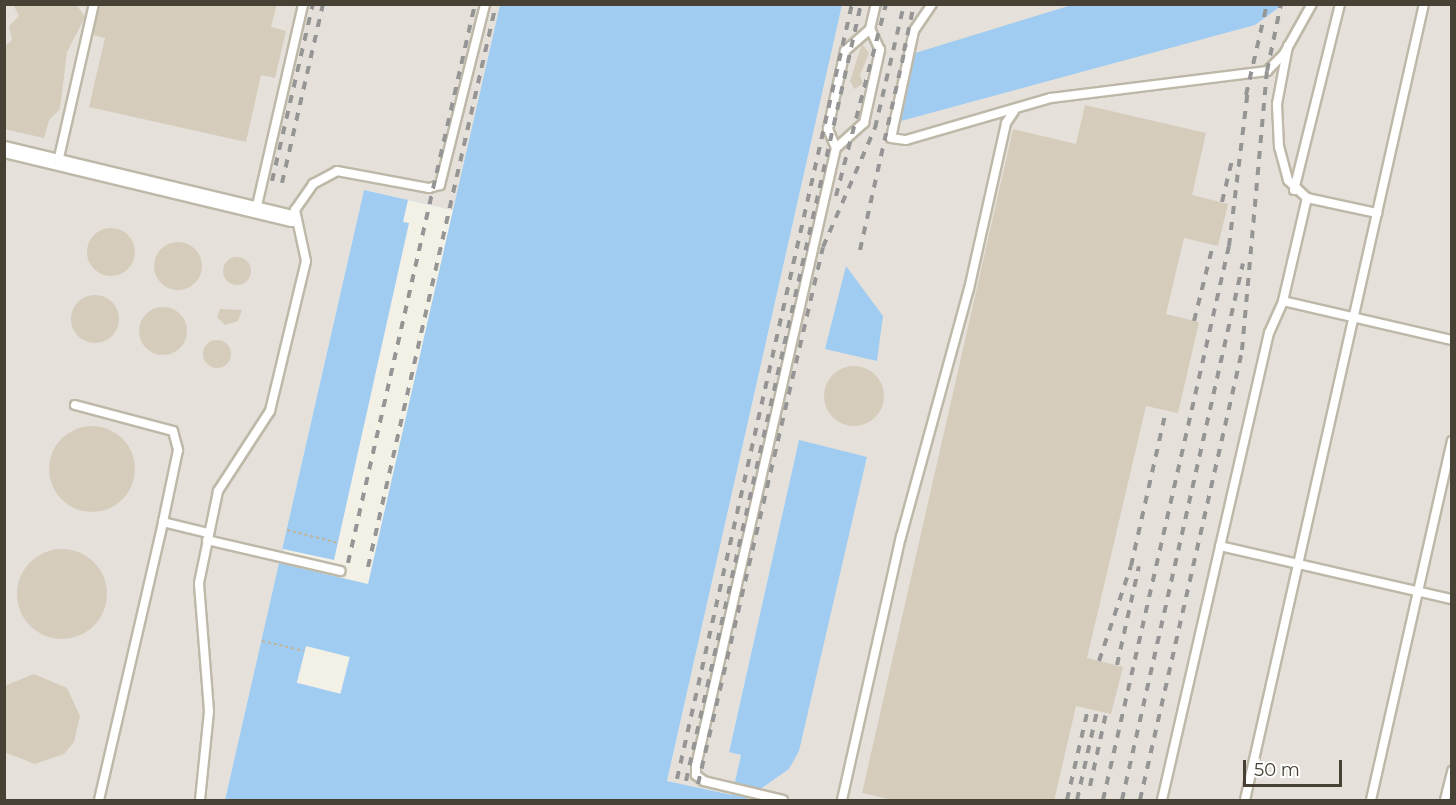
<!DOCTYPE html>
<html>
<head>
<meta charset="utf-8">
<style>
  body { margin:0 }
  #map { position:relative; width:1456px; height:805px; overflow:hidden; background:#f3f0e6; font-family:Montserrat,sans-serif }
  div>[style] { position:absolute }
  .industrial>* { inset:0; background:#e5e1da }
  .water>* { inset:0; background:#a1ccf1 }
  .pier>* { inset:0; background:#f3f0e6; transform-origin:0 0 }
  .building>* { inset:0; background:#d5ccbb }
  .round { border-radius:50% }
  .path>* { height:2px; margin-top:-1px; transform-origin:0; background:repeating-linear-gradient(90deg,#c0b499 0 3px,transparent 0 6px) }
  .roads { filter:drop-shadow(2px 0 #beb8a8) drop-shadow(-2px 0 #beb8a8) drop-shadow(0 2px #beb8a8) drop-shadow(0 -2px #beb8a8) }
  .service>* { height:8px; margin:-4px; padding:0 4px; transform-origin:4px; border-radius:4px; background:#fff }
  .minor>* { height:15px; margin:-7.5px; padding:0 7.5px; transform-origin:7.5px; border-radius:7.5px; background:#fff }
  .rail>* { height:4px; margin-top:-2px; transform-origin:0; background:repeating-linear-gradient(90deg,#959595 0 8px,transparent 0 16px) }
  span { translate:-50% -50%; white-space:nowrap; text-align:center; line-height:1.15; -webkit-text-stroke:5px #fff; paint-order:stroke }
  .frame { position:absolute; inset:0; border:6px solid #464035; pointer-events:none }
  .scale { position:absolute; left:1243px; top:760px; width:99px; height:27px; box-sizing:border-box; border:3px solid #464035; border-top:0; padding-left:8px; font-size:18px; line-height:21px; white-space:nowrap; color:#464035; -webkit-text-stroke:4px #fff; paint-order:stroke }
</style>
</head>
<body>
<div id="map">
  <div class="industrial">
    <i style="clip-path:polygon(5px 5px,500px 5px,453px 210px,364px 190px,225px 800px,5px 800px)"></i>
    <i style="clip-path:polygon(842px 5px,1451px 5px,1451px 800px,745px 800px,789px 769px,867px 458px,799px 441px,729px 751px,741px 755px,732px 795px,667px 781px)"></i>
  </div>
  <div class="water">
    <i style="clip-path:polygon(1075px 4px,1282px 5px,1255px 25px,901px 121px,915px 53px)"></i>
    <i style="clip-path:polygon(500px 5px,842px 5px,667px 781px,732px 795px,741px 755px,729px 752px,799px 440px,867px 457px,799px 751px,789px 769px,745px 800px,225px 800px,364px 190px,453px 210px)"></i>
    <i style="clip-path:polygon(846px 266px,883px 316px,877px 361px,825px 349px)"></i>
  </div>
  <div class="pier">
    <i style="clip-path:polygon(408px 200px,453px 210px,368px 584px,279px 563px,283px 549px,334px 560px,409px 223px,403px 222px)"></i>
    <i style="left:306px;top:646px;width:45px;height:38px;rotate:14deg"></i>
  </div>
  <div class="building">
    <i style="clip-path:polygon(13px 4px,76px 4px,85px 17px,67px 52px,60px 109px,49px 120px,44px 138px,4px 129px,4px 47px,12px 40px,9px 26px,19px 16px)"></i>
    <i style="clip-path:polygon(100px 4px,277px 4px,271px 27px,286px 31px,275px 78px,261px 75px,246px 142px,89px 107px,105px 38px,93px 35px)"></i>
    <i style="clip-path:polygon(862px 44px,869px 53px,860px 75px,863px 84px,854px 89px,850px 81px)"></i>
    <i style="clip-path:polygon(1085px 105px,1206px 133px,1192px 195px,1228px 204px,1218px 246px,1184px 238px,1166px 314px,1199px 322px,1178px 413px,1146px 406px,1087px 658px,1123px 667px,1111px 714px,1076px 706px,1054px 801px,897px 801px,862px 793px,1013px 129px,1076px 144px)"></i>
    <i class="round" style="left:87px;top:228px;width:48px;height:48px"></i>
    <i class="round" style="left:154px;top:242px;width:48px;height:48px"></i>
    <i class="round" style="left:223px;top:257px;width:28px;height:28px"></i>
    <i class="round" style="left:71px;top:295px;width:48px;height:48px"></i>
    <i class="round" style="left:139px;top:307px;width:48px;height:48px"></i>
    <i style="clip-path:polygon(220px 309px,242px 310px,238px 321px,225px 325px,217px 317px)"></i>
    <i class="round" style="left:203px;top:340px;width:28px;height:28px"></i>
    <i class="round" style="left:824px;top:366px;width:60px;height:60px"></i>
    <i class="round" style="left:49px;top:426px;width:86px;height:86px"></i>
    <i class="round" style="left:17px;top:549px;width:90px;height:90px"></i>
    <i style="clip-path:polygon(34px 674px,67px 688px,80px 716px,74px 742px,64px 754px,35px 764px,4px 752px,4px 686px)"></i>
  </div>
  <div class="path">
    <i style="left:287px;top:530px;width:53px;rotate:14.3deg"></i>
    <i style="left:262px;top:641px;width:43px;rotate:13.4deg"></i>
  </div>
  <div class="roads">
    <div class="service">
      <i style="left:932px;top:4px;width:32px;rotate:124deg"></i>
      <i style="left:914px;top:31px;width:109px;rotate:102.1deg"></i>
      <i style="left:891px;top:138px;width:15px;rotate:8deg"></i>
      <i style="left:906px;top:140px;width:151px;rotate:-16.2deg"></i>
      <i style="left:1051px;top:98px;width:218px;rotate:-7.1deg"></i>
      <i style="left:1267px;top:71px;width:24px;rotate:-45deg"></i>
      <i style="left:1284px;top:54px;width:57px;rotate:-60.8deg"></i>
      <i style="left:836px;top:148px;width:38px;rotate:-42deg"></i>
      <i style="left:864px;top:123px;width:75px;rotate:-77.6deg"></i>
      <i style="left:880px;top:50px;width:23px;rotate:-115deg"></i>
      <i style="left:58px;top:162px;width:162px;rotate:-77.2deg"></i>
      <i style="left:1294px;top:190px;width:192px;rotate:-76.1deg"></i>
      <i style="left:1307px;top:198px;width:72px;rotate:12.1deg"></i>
      <i style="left:256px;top:210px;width:211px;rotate:-77.1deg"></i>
      <i style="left:1283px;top:301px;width:173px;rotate:13deg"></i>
      <i style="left:75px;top:405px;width:101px;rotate:14.9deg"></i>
      <i style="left:173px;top:431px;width:20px;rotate:75deg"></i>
      <i style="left:178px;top:450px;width:74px;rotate:101.8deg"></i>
      <i style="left:207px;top:540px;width:137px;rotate:13.1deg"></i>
      <i style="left:1220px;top:546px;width:238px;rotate:12.9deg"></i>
      <i style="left:99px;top:800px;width:285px;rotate:-77deg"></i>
      <i style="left:163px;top:522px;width:46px;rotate:13.7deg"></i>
      <i style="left:200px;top:800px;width:89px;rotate:-84.2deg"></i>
      <i style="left:209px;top:711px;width:128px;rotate:-94.5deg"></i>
      <i style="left:199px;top:583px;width:94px;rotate:-78.3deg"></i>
      <i style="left:218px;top:491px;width:95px;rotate:-57deg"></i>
      <i style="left:270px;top:411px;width:154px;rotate:-76.5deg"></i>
      <i style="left:306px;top:261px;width:52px;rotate:-102.2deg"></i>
      <i style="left:295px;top:210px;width:32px;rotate:-55deg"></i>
      <i style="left:313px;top:184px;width:27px;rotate:-28deg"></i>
      <i style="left:337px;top:171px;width:94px;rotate:10.5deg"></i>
      <i style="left:429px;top:188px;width:11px;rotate:-15deg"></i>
      <i style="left:440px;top:185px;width:187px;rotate:-76deg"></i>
      <i style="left:783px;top:800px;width:81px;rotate:-166.5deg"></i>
      <i style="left:704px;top:781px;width:10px;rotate:-143deg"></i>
      <i style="left:696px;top:775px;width:9px;rotate:-90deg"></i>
      <i style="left:696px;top:766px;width:634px;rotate:-77.24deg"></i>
      <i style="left:836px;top:148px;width:21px;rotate:-113deg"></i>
      <i style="left:828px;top:129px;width:80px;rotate:-77.7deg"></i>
      <i style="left:845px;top:51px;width:33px;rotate:-41deg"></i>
      <i style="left:870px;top:29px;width:26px;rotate:-77deg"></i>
      <i style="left:842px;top:800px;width:270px;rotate:-77.4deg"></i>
      <i style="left:901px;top:537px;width:257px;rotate:-74.7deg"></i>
      <i style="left:969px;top:289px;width:170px;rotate:-77.4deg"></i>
      <i style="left:1006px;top:123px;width:14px;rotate:-56deg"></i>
      <i style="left:1162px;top:800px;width:479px;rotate:-77.1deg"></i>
      <i style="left:1269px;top:333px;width:35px;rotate:-66deg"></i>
      <i style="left:1283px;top:301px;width:106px;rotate:-76.9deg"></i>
      <i style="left:1307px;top:198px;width:26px;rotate:-137deg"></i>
      <i style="left:1288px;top:180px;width:34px;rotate:-105deg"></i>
      <i style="left:1279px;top:147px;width:43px;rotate:-92.7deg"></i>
      <i style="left:1277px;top:104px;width:59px;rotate:-79.3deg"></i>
      <i style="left:1245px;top:800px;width:816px;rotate:-77.33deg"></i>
      <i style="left:1371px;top:800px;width:368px;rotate:-77.3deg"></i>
      <i style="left:1445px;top:800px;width:30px;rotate:-76deg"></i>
    </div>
    <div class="minor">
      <i style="left:4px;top:149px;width:296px;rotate:13.5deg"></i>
    </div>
  </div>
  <div class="rail">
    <i style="left:904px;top:51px;width:48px;rotate:-78deg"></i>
    <i style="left:1246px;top:95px;width:93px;rotate:-77deg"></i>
    <i style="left:272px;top:181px;width:182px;rotate:-77deg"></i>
    <i style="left:282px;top:183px;width:184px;rotate:-77.1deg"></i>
    <i style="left:836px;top:196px;width:198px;rotate:-75.4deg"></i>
    <i style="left:1222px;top:202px;width:43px;rotate:-76.6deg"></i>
    <i style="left:860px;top:250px;width:210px;rotate:-77.4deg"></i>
    <i style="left:1194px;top:321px;width:78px;rotate:-76deg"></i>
    <i style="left:348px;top:563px;width:573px;rotate:-77.2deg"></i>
    <i style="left:368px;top:567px;width:577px;rotate:-77.19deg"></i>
    <i style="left:1099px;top:661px;width:100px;rotate:-71.4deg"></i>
    <i style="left:1131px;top:566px;width:159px;rotate:-77.3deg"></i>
    <i style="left:1117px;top:665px;width:101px;rotate:-77.5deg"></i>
    <i style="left:677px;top:779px;width:795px;rotate:-77.28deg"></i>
    <i style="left:686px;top:781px;width:796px;rotate:-77.31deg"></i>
    <i style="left:698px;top:784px;width:551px;rotate:-76.9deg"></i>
    <i style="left:823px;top:247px;width:130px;rotate:-66.4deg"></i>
    <i style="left:875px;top:128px;width:127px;rotate:-76.8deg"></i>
    <i style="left:1090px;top:786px;width:75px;rotate:-77.6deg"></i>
    <i style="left:1067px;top:800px;width:93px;rotate:-77deg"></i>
    <i style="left:1077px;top:800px;width:91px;rotate:-77.3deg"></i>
    <i style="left:1103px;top:800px;width:568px;rotate:-77.19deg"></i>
    <i style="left:1229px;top:246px;width:158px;rotate:-83.1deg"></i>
    <i style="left:1122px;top:800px;width:550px;rotate:-77.3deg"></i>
    <i style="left:1140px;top:800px;width:461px;rotate:-77.2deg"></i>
    <i style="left:1242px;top:350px;width:280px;rotate:-84.9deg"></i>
    <i style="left:1267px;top:71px;width:68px;rotate:-78.2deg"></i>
  </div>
  <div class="frame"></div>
  <div class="scale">50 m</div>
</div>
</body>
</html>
